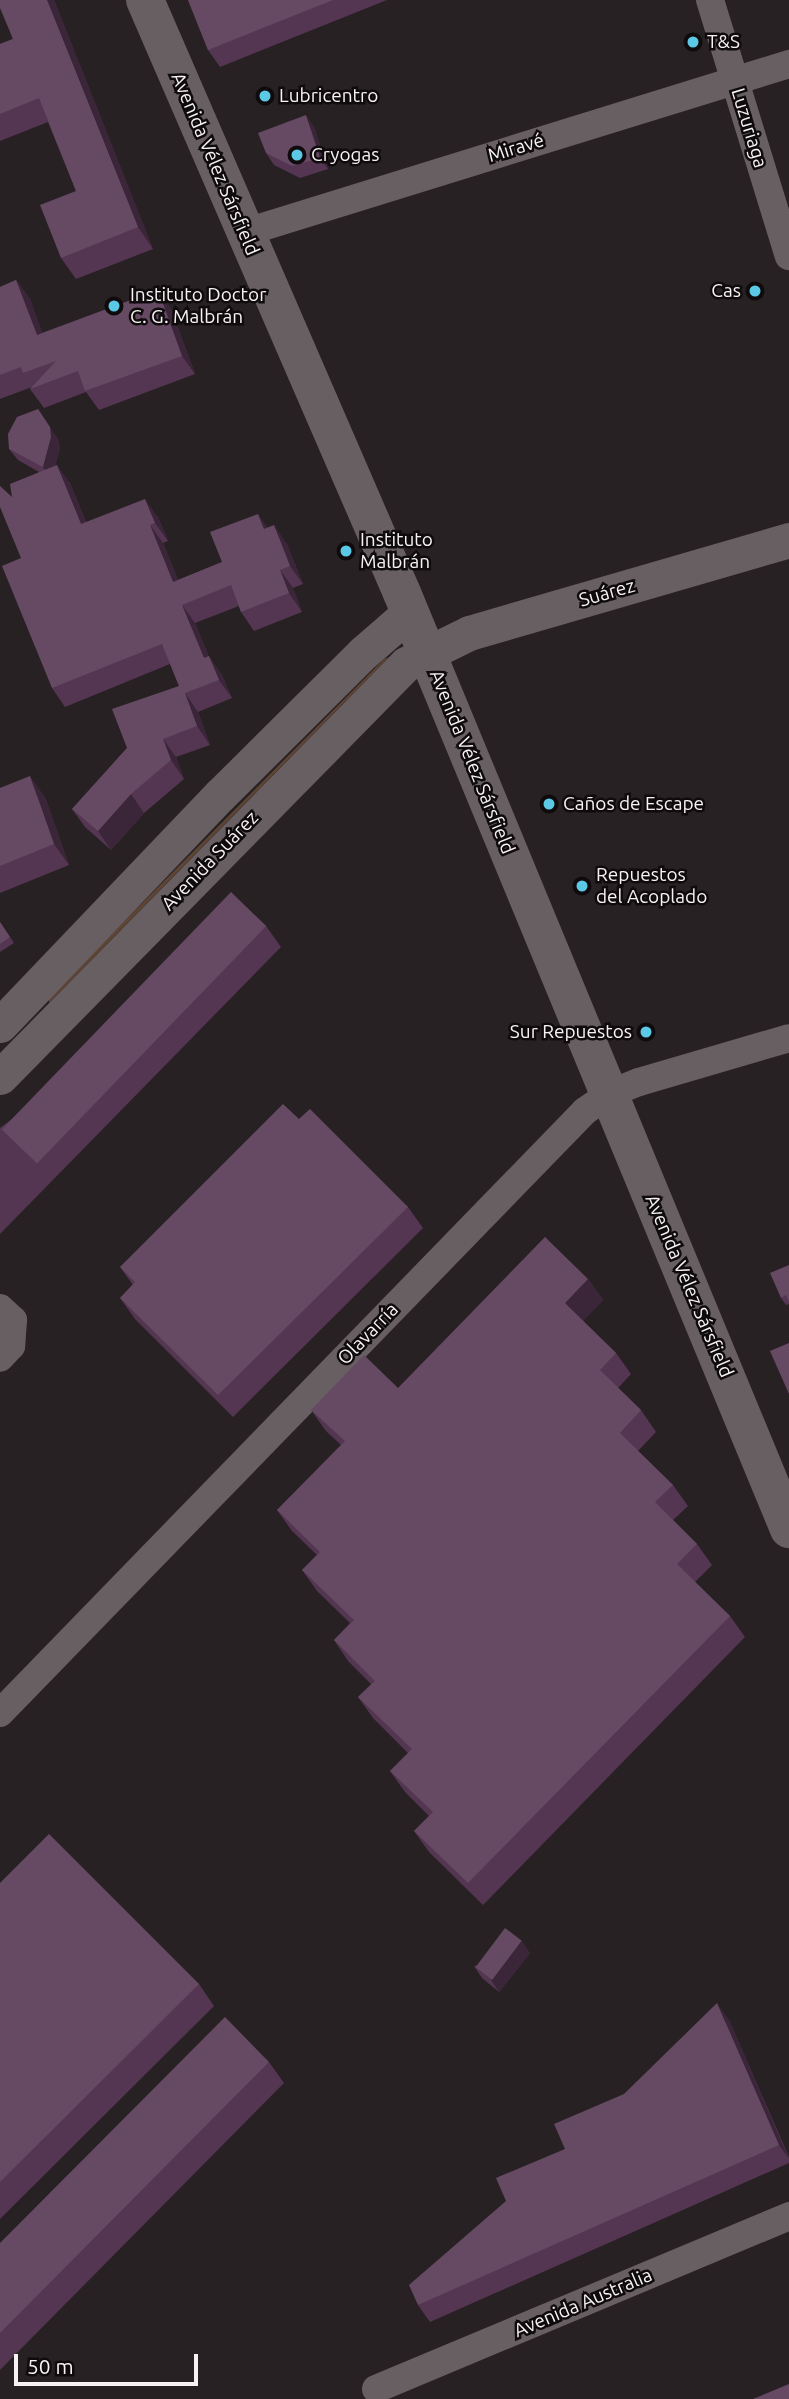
<!DOCTYPE html>
<html>
<head>
<meta charset="utf-8">
<style>
  body { margin:0 }
  #map { position:relative; width:789px; height:2399px; overflow:hidden; background:#282123; font-family:Ubuntu,sans-serif }
  div>[style] { position:absolute }
  .green>* { inset:0; background:#5e4434 }
  .minor>* { height:28px; margin:-14px; padding:0 14px; transform-origin:14px; border-radius:14px; background:#685f62 }
  .tertiary>* { height:35px; margin:-17.5px; padding:0 17.5px; transform-origin:17.5px; border-radius:17.5px; background:#685f62 }
  .secondary>* { height:38px; margin:-19px; padding:0 19px; transform-origin:19px; border-radius:19px; background:#685f62 }
  .wall>* { inset:0; background:#543552 }
  .shaded-wall>* { inset:0; background:#3b2538 }
  .building>* { inset:0; background:#664a63; transform-origin:0 0 }
  .dots>* { width:19px; height:19px; translate:-50% -50%; box-sizing:border-box; border:4px solid #0f0b0c; border-radius:50% }
  span { translate:-50% -50%; white-space:nowrap; text-align:center; line-height:1.15; -webkit-text-stroke:5px #0f0b0c; paint-order:stroke }
  .poi-label { font-size:19px; color:#f7f2f3 }
  .left { translate:0 -50%; text-align:left }
  .right { translate:-100% -50%; text-align:right }
  .street-label { font-size:19px; color:#f7f2f3 }
  .scale { position:absolute; left:14px; top:2354px; width:184px; height:32px; box-sizing:border-box; border:4px solid #f7f2f3; border-top:0; padding-left:9px; font-size:21px; line-height:24px; white-space:nowrap; color:#f7f2f3; -webkit-text-stroke:5px #0f0b0c; paint-order:stroke }
</style>
</head>
<body>
<div id="map">
  <div class="green">
    <i style="clip-path:polygon(389px 657px,49px 1003px,49px 997px,384px 659px)"></i>
  </div>
  <div class="minor">
    <i style="left:710px;top:0;width:268px;rotate:72.9deg"></i>
    <i style="left:243px;top:233px;width:572px;rotate:-17.2deg"></i>
    <i style="left:0;top:1308px;width:18px;rotate:43deg"></i>
    <i style="left:13px;top:1320px;width:26px;rotate:94deg"></i>
    <i style="left:11px;top:1346px;width:16px;rotate:133deg"></i>
    <i style="left:0;top:1713px;width:839px;rotate:-45.82deg"></i>
    <i style="left:585px;top:1111px;width:29px;rotate:-35deg"></i>
    <i style="left:609px;top:1094px;width:32px;rotate:-22deg"></i>
    <i style="left:639px;top:1082px;width:156px;rotate:-16.3deg"></i>
    <i style="left:376px;top:2389px;width:448px;rotate:-22.7deg"></i>
  </div>
  <div class="tertiary">
    <i style="left:0;top:1025px;width:318px;rotate:-46.3deg"></i>
    <i style="left:220px;top:795px;width:202px;rotate:-44.8deg"></i>
    <i style="left:363px;top:653px;width:61px;rotate:-41deg"></i>
    <i style="left:0;top:1077px;width:579px;rotate:-45.49deg"></i>
    <i style="left:406px;top:664px;width:70px;rotate:-26.2deg"></i>
    <i style="left:469px;top:633px;width:333px;rotate:-16.2deg"></i>
  </div>
  <div class="secondary">
    <i style="left:145px;top:0;width:646px;rotate:66.57deg"></i>
    <i style="left:402px;top:593px;width:1013px;rotate:67.54deg"></i>
  </div>
  <div class="wall">
    <i style="clip-path:polygon(0 0,54px 0,153px 249px,76px 279px,61px 258px,76px 191px,48px 122px,0 141px,0 44px,13px 39px)"></i>
    <i style="clip-path:polygon(188px 0,387px 0,220px 67px,208px 50px)"></i>
    <i style="clip-path:polygon(314px 127px,328px 169px,300px 178px,274px 165px,266px 153px)"></i>
    <i style="clip-path:polygon(16px 280px,30px 299px,42px 333px,158px 290px,171px 309px,195px 374px,99px 410px,86px 392px,44px 408px,30px 389px,32px 387px,0 399px,0 287px)"></i>
    <i style="clip-path:polygon(58px 439px,60px 448px,55px 466px,70px 483px,86px 522px,158px 517px,168px 541px,163px 543px,178px 580px,222px 562px,268px 528px,287px 544px,303px 584px,293px 588px,302px 612px,254px 631px,241px 612px,239px 606px,195px 623px,209px 657px,222px 675px,232px 698px,198px 712px,210px 745px,176px 757px,184px 779px,144px 813px,111px 850px,85px 827px,72px 809px,127px 748px,179px 686px,170px 664px,65px 707px,52px 688px,21px 558px,12px 497px,39px 472px,18px 460px,9px 449px)"></i>
    <i style="clip-path:polygon(0 788px,45px 797px,69px 865px,0 893px)"></i>
    <i style="clip-path:polygon(0 922px,14px 943px,0 952px)"></i>
    <i style="clip-path:polygon(266px 926px,281px 947px,0 1234px,0 1128px)"></i>
    <i style="clip-path:polygon(299px 1119px,408px 1207px,423px 1228px,233px 1417px,135px 1319px,120px 1298px,133px 1285px,120px 1267px)"></i>
    <i style="clip-path:polygon(789px 1265px,789px 1304px,786px 1305px,781px 1298px)"></i>
    <i style="clip-path:polygon(588px 1279px,603px 1300px,583px 1321px,616px 1353px,631px 1374px,618px 1388px,641px 1410px,656px 1432px,638px 1451px,673px 1485px,688px 1506px,673px 1520px,697px 1544px,712px 1565px,695px 1582px,730px 1616px,745px 1637px,483px 1905px,429px 1852px,414px 1831px,429px 1816px,405px 1792px,390px 1771px,408px 1753px,373px 1718px,358px 1697px,371px 1684px,348px 1661px,334px 1640px,350px 1623px,317px 1591px,302px 1570px,317px 1555px,292px 1531px,277px 1510px,341px 1445px,326px 1431px,311px 1410px,398px 1388px)"></i>
    <i style="clip-path:polygon(0 1883px,199px 1984px,214px 2006px,0 2219px)"></i>
    <i style="clip-path:polygon(530px 1953px,499px 1992px,482px 1978px,474px 1966px)"></i>
    <i style="clip-path:polygon(729px 2020px,789px 2157px,789px 2163px,430px 2322px,418px 2305px,565px 2149px,624px 2094px)"></i>
    <i style="clip-path:polygon(269px 2062px,284px 2083px,0 2370px,0 2243px)"></i>
  </div>
  <div class="shaded-wall">
    <i style="clip-path:polygon(47px 0,54px 0,153px 249px,138px 227px)"></i>
    <i style="clip-path:polygon(306px 115px,314px 127px,328px 169px,320px 158px)"></i>
    <i style="clip-path:polygon(16px 280px,30px 299px,50px 353px,37px 335px)"></i>
    <i style="clip-path:polygon(158px 290px,171px 309px,195px 374px,182px 356px)"></i>
    <i style="clip-path:polygon(38px 409px,58px 439px,60px 448px,51px 478px,43px 467px)"></i>
    <i style="clip-path:polygon(57px 465px,70px 483px,94px 543px,81px 524px)"></i>
    <i style="clip-path:polygon(145px 499px,158px 517px,168px 541px,155px 523px)"></i>
    <i style="clip-path:polygon(258px 514px,271px 532px,264px 529px)"></i>
    <i style="clip-path:polygon(150px 525px,163px 543px,186px 600px,173px 582px)"></i>
    <i style="clip-path:polygon(274px 525px,287px 544px,303px 584px,290px 566px)"></i>
    <i style="clip-path:polygon(280px 570px,293px 588px,302px 612px,289px 593px)"></i>
    <i style="clip-path:polygon(182px 605px,195px 623px,217px 677px,204px 658px)"></i>
    <i style="clip-path:polygon(209px 656px,222px 675px,232px 698px,219px 680px)"></i>
    <i style="clip-path:polygon(185px 693px,198px 712px,210px 745px,197px 726px)"></i>
    <i style="clip-path:polygon(163px 739px,176px 757px,184px 779px,171px 760px)"></i>
    <i style="clip-path:polygon(30px 776px,45px 797px,69px 865px,54px 844px)"></i>
    <i style="clip-path:polygon(131px 794px,144px 813px,111px 850px,98px 831px)"></i>
    <i style="clip-path:polygon(588px 1279px,603px 1300px,580px 1324px,565px 1303px)"></i>
    <i style="clip-path:polygon(522px 1941px,530px 1953px,499px 1992px,491px 1980px)"></i>
    <i style="clip-path:polygon(717px 2003px,729px 2020px,789px 2159px,779px 2145px)"></i>
  </div>
  <div class="building">
    <i style="clip-path:polygon(0 0,47px 0,138px 227px,61px 258px,40px 205px,76px 191px,39px 98px,0 114px,0 44px,13px 39px,0 8px)"></i>
    <i style="clip-path:polygon(188px 0,333px 0,208px 50px)"></i>
    <i style="clip-path:polygon(306px 115px,320px 158px,292px 166px,266px 153px,258px 133px)"></i>
    <i style="clip-path:polygon(16px 280px,37px 335px,158px 290px,182px 356px,85px 391px,78px 371px,30px 389px,56px 361px,23px 373px,21px 367px,0 375px,0 287px)"></i>
    <i style="clip-path:polygon(38px 409px,50px 427px,51px 437px,43px 467px,9px 449px,8px 434px,17px 417px)"></i>
    <i style="clip-path:polygon(57px 465px,81px 524px,145px 499px,155px 523px,150px 525px,173px 582px,222px 562px,210px 532px,258px 514px,264px 529px,274px 525px,290px 566px,280px 570px,289px 593px,241px 612px,231px 585px,182px 605px,204px 658px,209px 656px,219px 680px,185px 693px,197px 726px,163px 739px,171px 760px,131px 794px,98px 831px,72px 809px,127px 748px,112px 709px,179px 686px,162px 644px,52px 688px,2px 566px,21px 558px,0 507px,0 486px,12px 497px,10px 484px)"></i>
    <i style="clip-path:polygon(30px 776px,54px 844px,0 866px,0 788px)"></i>
    <i style="left:231px;top:892px;width:49px;height:330px;rotate:44deg"></i>
    <i style="clip-path:polygon(0 922px,10px 937px,0 944px)"></i>
    <i style="clip-path:polygon(283px 1104px,299px 1119px,310px 1109px,408px 1207px,218px 1395px,120px 1298px,135px 1282px,120px 1267px)"></i>
    <i style="clip-path:polygon(545px 1237px,588px 1279px,565px 1303px,616px 1353px,600px 1370px,641px 1410px,620px 1433px,673px 1485px,655px 1502px,697px 1544px,677px 1564px,730px 1616px,468px 1883px,414px 1831px,433px 1812px,390px 1771px,412px 1749px,358px 1697px,375px 1681px,334px 1640px,354px 1620px,302px 1570px,320px 1552px,277px 1510px,345px 1441px,311px 1410px,364px 1355px,398px 1388px)"></i>
    <i style="clip-path:polygon(789px 1265px,789px 1302px,786px 1295px,781px 1298px,770px 1273px)"></i>
    <i style="clip-path:polygon(789px 1343px,789px 1394px,770px 1351px)"></i>
    <i style="clip-path:polygon(49px 1834px,199px 1984px,0 2182px,0 1883px)"></i>
    <i style="left:505px;top:1928px;width:21px;height:49px;rotate:37deg"></i>
    <i style="clip-path:polygon(717px 2003px,779px 2145px,418px 2305px,409px 2285px,506px 2201px,496px 2178px,565px 2149px,554px 2124px,624px 2094px)"></i>
    <i style="clip-path:polygon(225px 2017px,269px 2062px,0 2333px,0 2243px)"></i>
    <i style="clip-path:polygon(789px 2384px,789px 2399px,753px 2399px)"></i>
  </div>
  <div class="dots">
    <i style="left:693px;top:42px;background:#5bc8e6"></i>
    <i style="left:265px;top:96px;background:#5bc8e6"></i>
    <i style="left:297px;top:155px;background:#5bc8e6"></i>
    <i style="left:755px;top:291px;background:#5bc8e6"></i>
    <i style="left:114px;top:306px;background:#5bc8e6"></i>
    <i style="left:346px;top:551px;background:#5bc8e6"></i>
    <i style="left:549px;top:804px;background:#5bc8e6"></i>
    <i style="left:582px;top:886px;background:#5bc8e6"></i>
    <i style="left:646px;top:1032px;background:#5bc8e6"></i>
  </div>
  <div class="poi-label">
    <span class="left" style="left:707px;top:42px">T&amp;S</span>
    <span class="left" style="left:279px;top:96px">Lubricentro</span>
    <span class="left" style="left:311px;top:155px">Cryogas</span>
    <span class="right" style="left:741px;top:291px">Cas</span>
    <span class="left" style="left:130px;top:306px">Instituto Doctor<br>C. G. Malbrán</span>
    <span class="left" style="left:360px;top:551px">Instituto<br>Malbrán</span>
    <span class="left" style="left:563px;top:804px">Caños de Escape</span>
    <span class="left" style="left:596px;top:886px">Repuestos<br>del Acoplado</span>
    <span class="right" style="left:632px;top:1032px">Sur Repuestos</span>
  </div>
  <div class="street-label">
    <span style="left:749px;top:128px;rotate:73deg">Luzuriaga</span>
    <span style="left:516px;top:148px;rotate:-17deg">Miravé</span>
    <span style="left:215px;top:164px;rotate:67deg">Avenida Vélez Sársfield</span>
    <span style="left:607px;top:593px;rotate:-16deg">Suárez</span>
    <span style="left:472px;top:762px;rotate:68deg">Avenida Vélez Sársfield</span>
    <span style="left:210px;top:861px;rotate:-46deg">Avenida Suárez</span>
    <span style="left:689px;top:1286px;rotate:67deg">Avenida Vélez Sársfield</span>
    <span style="left:368px;top:1334px;rotate:-46deg">Olavarría</span>
    <span style="left:583px;top:2303px;rotate:-23deg">Avenida Australia</span>
  </div>
  <div class="scale">50 m</div>
</div>
</body>
</html>
